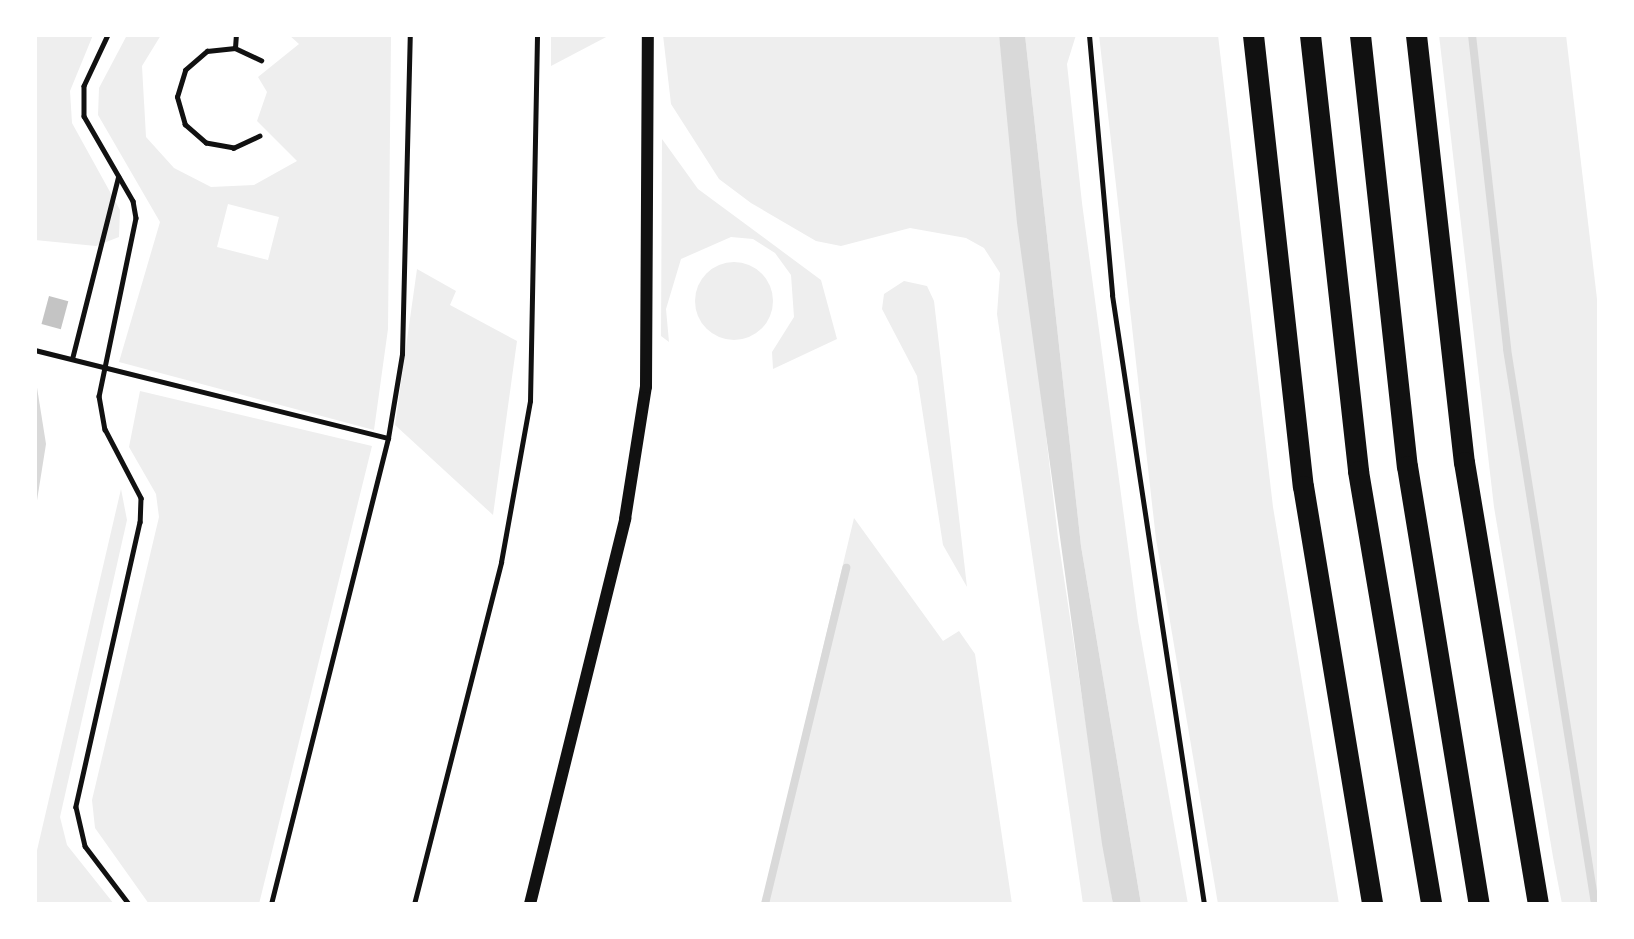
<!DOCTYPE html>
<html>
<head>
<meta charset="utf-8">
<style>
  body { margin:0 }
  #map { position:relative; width:1634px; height:939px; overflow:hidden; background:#fff; font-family:"Asap Condensed",sans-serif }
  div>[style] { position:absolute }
  .green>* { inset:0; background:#eee }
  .round { border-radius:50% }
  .water>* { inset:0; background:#d9d9d9 }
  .stream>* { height:8px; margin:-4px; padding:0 4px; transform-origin:4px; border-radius:4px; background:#d9d9d9 }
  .building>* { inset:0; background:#c4c4c4; transform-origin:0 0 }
  .path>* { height:4.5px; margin:-2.25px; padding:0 2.25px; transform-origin:2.25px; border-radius:2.25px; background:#111 }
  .service>* { height:5px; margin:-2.5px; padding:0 2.5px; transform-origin:2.5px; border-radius:2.5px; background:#111 }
  .tertiary>* { height:12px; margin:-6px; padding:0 6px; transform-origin:6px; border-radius:6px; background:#111 }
  .motorway>* { height:21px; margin:-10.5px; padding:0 10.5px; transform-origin:10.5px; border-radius:10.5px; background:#111 }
  span { translate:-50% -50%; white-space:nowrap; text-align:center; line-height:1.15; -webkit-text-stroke:7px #fff; paint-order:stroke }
  .frame { position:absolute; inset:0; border:37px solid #fff; pointer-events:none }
</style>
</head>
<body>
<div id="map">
  <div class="green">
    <i style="clip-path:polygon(35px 35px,93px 35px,70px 91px,72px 123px,120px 210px,119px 237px,96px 246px,35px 240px)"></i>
    <i style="clip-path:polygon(evenodd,127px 35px,161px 35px,142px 66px,146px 137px,174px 168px,211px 187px,254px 185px,297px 161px,257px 121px,267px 92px,258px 77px,299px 44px,289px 35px,391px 35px,388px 329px,374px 430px,119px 362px,160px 222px,98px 115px,99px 88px,127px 35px,228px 204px,279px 217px,268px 260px,217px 247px,228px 204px)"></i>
    <i style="clip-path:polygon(551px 35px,610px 35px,551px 66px)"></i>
    <i style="clip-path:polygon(663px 35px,999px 35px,1058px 538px,1113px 904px,1083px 904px,997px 314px,1000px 273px,984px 248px,966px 238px,910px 228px,841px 246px,816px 241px,751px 203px,719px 179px,671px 104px)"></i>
    <i style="clip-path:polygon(1025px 35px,1076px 35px,1067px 64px,1082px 203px,1138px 621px,1188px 904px,1141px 904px,1081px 546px)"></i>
    <i style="clip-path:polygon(1099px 35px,1218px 35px,1273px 507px,1339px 904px,1218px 904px,1156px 539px)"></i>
    <i style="clip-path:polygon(1439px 35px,1566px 35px,1599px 316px,1599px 904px,1562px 904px,1553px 857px,1494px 507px)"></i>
    <i style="clip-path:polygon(662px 139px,698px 189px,821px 280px,837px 339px,773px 369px,772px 352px,794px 317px,791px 275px,775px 253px,753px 239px,731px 237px,681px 259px,666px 309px,669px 342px,661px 336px)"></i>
    <i class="round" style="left:695px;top:262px;width:78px;height:78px"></i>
    <i style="clip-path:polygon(417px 269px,456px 291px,450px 305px,517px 341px,493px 515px,395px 425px)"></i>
    <i style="clip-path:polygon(904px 281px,927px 286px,934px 301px,967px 587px,943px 545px,917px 376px,882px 309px,884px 294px)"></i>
    <i style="clip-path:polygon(140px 391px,372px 446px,259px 904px,149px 904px,95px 828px,92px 800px,159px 517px,156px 494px,129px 447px)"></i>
    <i style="clip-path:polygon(121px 489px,127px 520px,60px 817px,67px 845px,114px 904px,35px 904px,35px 859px)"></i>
    <i style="clip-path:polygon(854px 518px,943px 641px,959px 631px,975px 654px,1012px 904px,762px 904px)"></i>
  </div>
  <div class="water">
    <i style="clip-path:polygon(999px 35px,1025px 35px,1081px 546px,1141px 904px,1113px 904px,1102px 844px,1017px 223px)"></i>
    <i style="clip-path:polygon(35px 375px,46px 444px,35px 513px)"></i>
  </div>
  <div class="stream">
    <i style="left:1472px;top:35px;width:316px;rotate:83.6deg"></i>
    <i style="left:1507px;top:349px;width:562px;rotate:80.99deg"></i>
    <i style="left:765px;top:904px;width:346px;rotate:-76.4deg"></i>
  </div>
  <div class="building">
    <i style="left:49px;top:296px;width:20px;height:29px;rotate:15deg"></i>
  </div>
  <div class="path">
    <i style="left:108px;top:35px;width:56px;rotate:115.2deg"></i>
    <i style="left:84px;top:86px;width:30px;rotate:90deg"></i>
    <i style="left:84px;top:116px;width:98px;rotate:60deg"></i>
    <i style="left:133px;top:201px;width:17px;rotate:80deg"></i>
    <i style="left:136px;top:218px;width:182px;rotate:101.7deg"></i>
    <i style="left:99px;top:396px;width:34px;rotate:80deg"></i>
    <i style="left:105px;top:429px;width:78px;rotate:62.4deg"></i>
    <i style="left:141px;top:498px;width:24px;rotate:92deg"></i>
    <i style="left:140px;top:522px;width:292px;rotate:102.7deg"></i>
    <i style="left:76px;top:807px;width:40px;rotate:77deg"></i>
    <i style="left:85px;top:846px;width:73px;rotate:52.8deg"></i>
    <i style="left:235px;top:48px;width:13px;rotate:-86deg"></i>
    <i style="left:260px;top:136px;width:29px;rotate:155deg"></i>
    <i style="left:234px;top:148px;width:28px;rotate:-170deg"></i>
    <i style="left:206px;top:143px;width:28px;rotate:-139deg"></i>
    <i style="left:185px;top:125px;width:29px;rotate:-106deg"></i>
    <i style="left:177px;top:97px;width:28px;rotate:-73deg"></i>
    <i style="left:185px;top:70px;width:29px;rotate:-41deg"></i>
    <i style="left:207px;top:51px;width:28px;rotate:-6deg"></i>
    <i style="left:235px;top:48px;width:29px;rotate:25deg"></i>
    <i style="left:35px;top:350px;width:364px;rotate:14deg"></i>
    <i style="left:72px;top:359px;width:188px;rotate:-75.8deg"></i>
    <i style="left:271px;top:904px;width:480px;rotate:-75.9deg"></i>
    <i style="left:388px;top:438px;width:85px;rotate:-80.5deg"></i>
    <i style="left:402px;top:354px;width:319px;rotate:-88.6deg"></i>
  </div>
  <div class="service">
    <i style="left:1089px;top:35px;width:261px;rotate:84.9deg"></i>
    <i style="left:1112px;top:295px;width:616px;rotate:81.41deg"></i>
    <i style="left:414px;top:904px;width:353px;rotate:-75.7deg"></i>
    <i style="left:501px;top:562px;width:164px;rotate:-79.8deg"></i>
    <i style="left:530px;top:401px;width:366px;rotate:-88.9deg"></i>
  </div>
  <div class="tertiary">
    <i style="left:530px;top:904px;width:397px;rotate:-76.1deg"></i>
    <i style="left:625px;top:519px;width:134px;rotate:-81deg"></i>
    <i style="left:646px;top:387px;width:352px;rotate:-89.7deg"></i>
  </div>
  <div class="motorway">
    <i style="left:1253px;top:35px;width:454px;rotate:83.7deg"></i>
    <i style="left:1303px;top:486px;width:424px;rotate:80.6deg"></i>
    <i style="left:1310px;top:35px;width:439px;rotate:83.7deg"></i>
    <i style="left:1358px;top:471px;width:439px;rotate:80.4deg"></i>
    <i style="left:1360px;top:35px;width:434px;rotate:83.8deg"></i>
    <i style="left:1407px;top:466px;width:444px;rotate:80.7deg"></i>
    <i style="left:1416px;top:35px;width:430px;rotate:83.6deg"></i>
    <i style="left:1464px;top:462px;width:448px;rotate:80.5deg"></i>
  </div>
  <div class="frame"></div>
</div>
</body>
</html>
